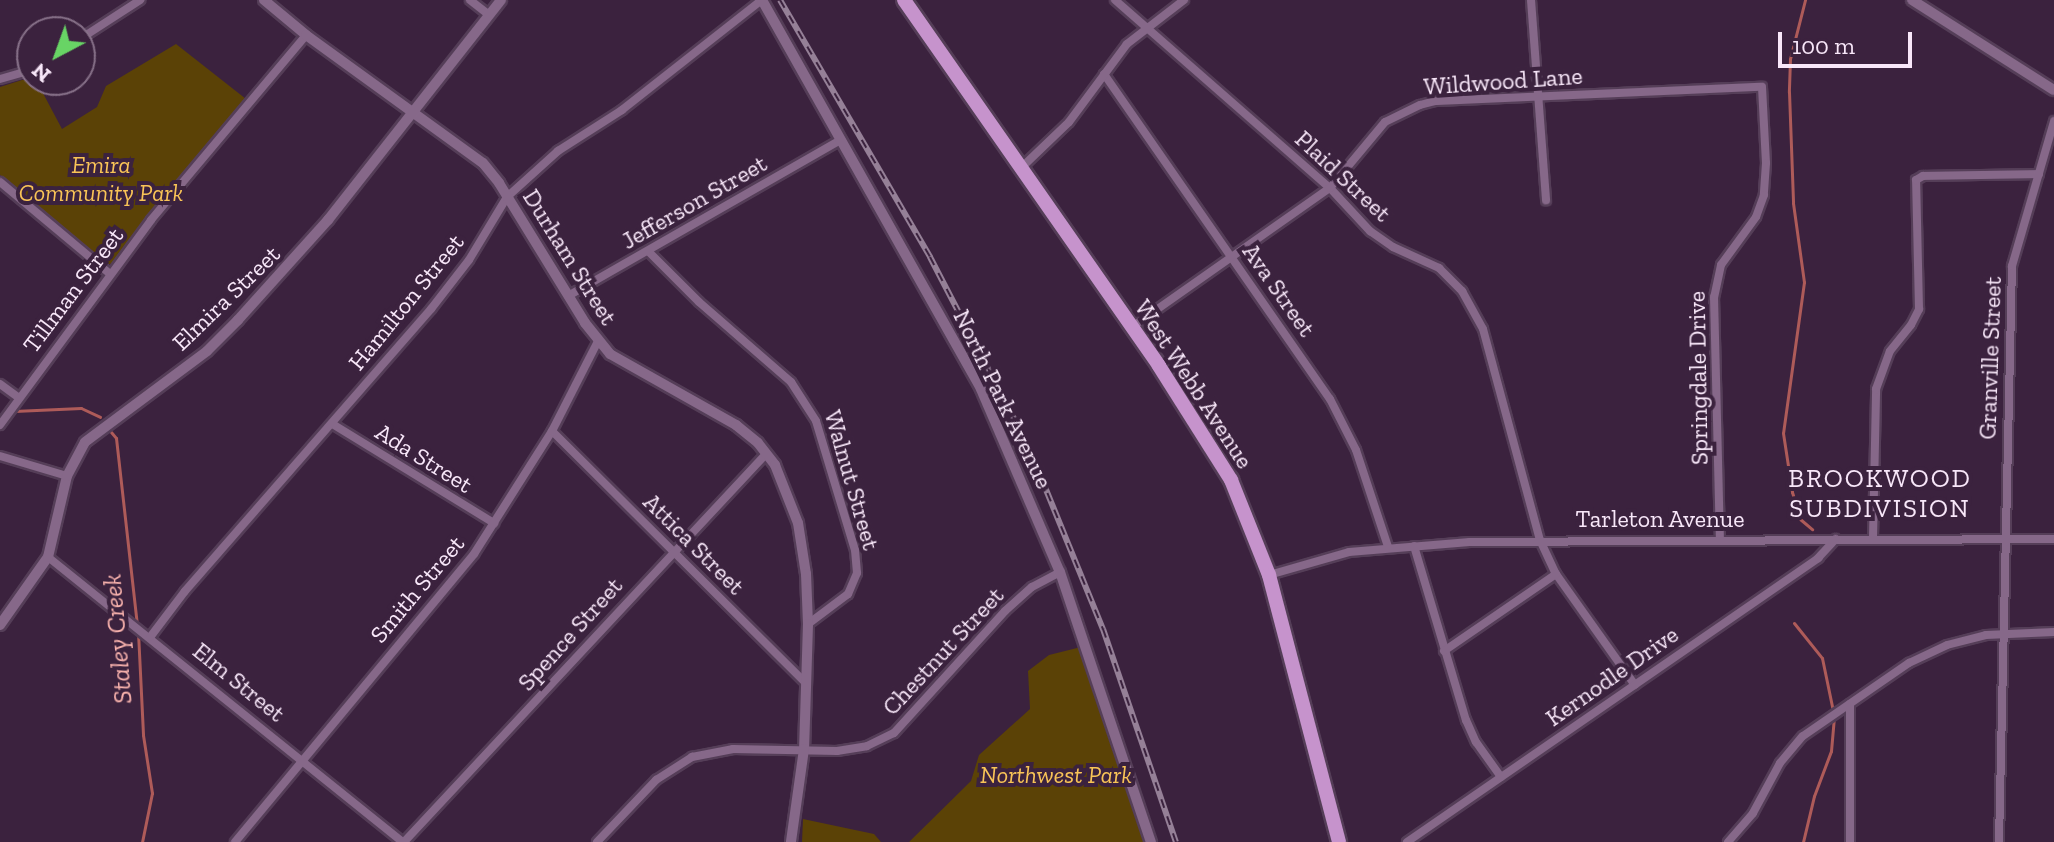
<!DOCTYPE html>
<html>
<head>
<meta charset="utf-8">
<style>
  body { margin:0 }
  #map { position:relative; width:2054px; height:842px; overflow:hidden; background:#3b223e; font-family:"Zilla Slab",serif }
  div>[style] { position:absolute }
  .green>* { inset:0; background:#5b4206 }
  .stream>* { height:3px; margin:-1.5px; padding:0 1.5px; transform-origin:1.5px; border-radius:1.5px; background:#ae5b59 }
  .roads { filter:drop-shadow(2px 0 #553e58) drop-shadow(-2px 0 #553e58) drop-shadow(0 2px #553e58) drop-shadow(0 -2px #553e58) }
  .minor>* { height:8px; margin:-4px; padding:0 4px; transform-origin:4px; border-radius:4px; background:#866889 }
  .tertiary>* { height:10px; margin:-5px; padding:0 5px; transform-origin:5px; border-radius:5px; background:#866889 }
  .trunk>* { height:14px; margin:-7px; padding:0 7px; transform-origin:7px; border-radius:7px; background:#c693cc }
  .rail>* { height:6px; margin-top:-3px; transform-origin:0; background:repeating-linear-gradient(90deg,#3b223e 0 9px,#958097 0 18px); box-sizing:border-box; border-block:2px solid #958097 }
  span { translate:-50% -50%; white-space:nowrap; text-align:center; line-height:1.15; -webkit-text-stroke:8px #3b223e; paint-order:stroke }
  .street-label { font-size:24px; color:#f8e7f9 }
  .park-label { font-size:24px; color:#f9c457; font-style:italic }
  .neighbourhood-label { font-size:26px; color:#f8e7f9; letter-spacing:2px }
  .water-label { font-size:26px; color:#f8b2ad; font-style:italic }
  .north { position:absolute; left:16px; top:16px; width:80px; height:80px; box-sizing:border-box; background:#3b223e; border:2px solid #877189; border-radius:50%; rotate:221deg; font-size:22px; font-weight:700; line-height:32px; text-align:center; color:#f8e7f9 }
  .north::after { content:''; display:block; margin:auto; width:28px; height:36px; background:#68d465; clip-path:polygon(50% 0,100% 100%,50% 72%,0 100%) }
  .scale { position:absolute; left:1778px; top:32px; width:134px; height:36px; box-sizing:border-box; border:4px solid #f8e7f9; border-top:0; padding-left:10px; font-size:24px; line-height:28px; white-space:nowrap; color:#f8e7f9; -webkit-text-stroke:6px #3b223e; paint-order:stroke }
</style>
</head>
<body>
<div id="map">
  <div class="green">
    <i style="clip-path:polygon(176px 44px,246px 99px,247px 104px,114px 263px,105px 265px,0 175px,0 87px,22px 80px,36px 80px,62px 129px,97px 107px,106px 86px)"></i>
    <i style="clip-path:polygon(1081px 647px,1148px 842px,909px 842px,971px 781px,979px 755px,1030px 709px,1028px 671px,1049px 655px)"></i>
    <i style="clip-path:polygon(803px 819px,874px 834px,881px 842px,802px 842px)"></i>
  </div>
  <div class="stream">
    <i style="left:1805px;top:0;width:61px;rotate:104.3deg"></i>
    <i style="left:1790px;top:59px;width:33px;rotate:92deg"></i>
    <i style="left:1789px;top:92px;width:111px;rotate:87.9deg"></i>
    <i style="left:1793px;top:203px;width:80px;rotate:82.1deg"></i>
    <i style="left:1804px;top:282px;width:152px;rotate:97.9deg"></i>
    <i style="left:1783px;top:433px;width:60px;rotate:81.3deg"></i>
    <i style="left:1792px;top:492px;width:28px;rotate:73deg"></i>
    <i style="left:1800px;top:519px;width:16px;rotate:40deg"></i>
    <i style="left:14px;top:411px;width:67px;rotate:-2.6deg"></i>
    <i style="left:81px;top:408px;width:21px;rotate:25deg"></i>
    <i style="left:111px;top:432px;width:8px;rotate:50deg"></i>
    <i style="left:116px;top:438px;width:188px;rotate:83.6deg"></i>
    <i style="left:1794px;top:623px;width:45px;rotate:51.3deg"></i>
    <i style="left:1822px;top:658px;width:54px;rotate:78.3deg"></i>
    <i style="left:138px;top:632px;width:103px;rotate:87.2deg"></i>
    <i style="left:143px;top:735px;width:59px;rotate:81.2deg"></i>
    <i style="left:152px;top:793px;width:50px;rotate:101.5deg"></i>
    <i style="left:1803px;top:842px;width:47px;rotate:-76.6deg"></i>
    <i style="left:1814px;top:796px;width:48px;rotate:-69.3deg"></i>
    <i style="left:1831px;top:751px;width:32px;rotate:-85deg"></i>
  </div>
  <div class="roads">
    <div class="minor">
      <i style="left:470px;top:0;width:24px;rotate:38deg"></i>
      <i style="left:1115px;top:0;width:286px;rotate:41.2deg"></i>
      <i style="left:1330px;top:188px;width:59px;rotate:47.1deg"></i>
      <i style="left:1370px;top:231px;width:28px;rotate:35deg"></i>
      <i style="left:1393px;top:247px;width:51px;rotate:24.5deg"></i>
      <i style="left:1439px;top:268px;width:33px;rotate:45deg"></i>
      <i style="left:1462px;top:291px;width:43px;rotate:61.1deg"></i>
      <i style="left:1483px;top:329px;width:219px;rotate:74.9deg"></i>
      <i style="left:1540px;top:540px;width:38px;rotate:65deg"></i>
      <i style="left:1556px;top:574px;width:136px;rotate:54.6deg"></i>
      <i style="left:1531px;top:0;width:201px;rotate:85.7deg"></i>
      <i style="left:80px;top:39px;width:72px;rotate:-33deg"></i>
      <i style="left:1104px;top:74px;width:396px;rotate:55.2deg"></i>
      <i style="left:1330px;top:399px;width:57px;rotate:63deg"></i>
      <i style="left:1356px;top:450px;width:102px;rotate:71.7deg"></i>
      <i style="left:0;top:79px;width:33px;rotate:-16deg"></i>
      <i style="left:1021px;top:168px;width:66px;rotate:-43.8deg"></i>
      <i style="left:1069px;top:122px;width:97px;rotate:-53.4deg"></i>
      <i style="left:1127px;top:44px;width:72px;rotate:-37.7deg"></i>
      <i style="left:0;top:182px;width:143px;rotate:39.9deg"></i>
      <i style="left:648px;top:251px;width:72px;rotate:45deg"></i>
      <i style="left:699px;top:302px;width:122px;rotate:41deg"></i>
      <i style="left:791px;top:382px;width:46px;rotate:57.3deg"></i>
      <i style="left:816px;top:421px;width:135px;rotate:73.2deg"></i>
      <i style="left:855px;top:550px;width:23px;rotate:85deg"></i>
      <i style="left:857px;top:573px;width:23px;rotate:113deg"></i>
      <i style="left:848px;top:594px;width:50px;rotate:143.1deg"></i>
      <i style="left:568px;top:296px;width:312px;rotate:-29.8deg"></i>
      <i style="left:1132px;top:327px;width:242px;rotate:-35.1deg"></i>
      <i style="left:1330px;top:188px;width:86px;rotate:-50.2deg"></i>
      <i style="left:1385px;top:122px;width:39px;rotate:-26deg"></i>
      <i style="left:1420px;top:105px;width:16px;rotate:-15deg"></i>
      <i style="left:1435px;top:101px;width:327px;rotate:-2.5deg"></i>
      <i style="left:1762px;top:87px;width:76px;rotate:87deg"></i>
      <i style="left:1766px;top:163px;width:32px;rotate:94deg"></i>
      <i style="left:1764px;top:195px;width:23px;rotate:110deg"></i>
      <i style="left:1756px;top:217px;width:59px;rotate:126.1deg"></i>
      <i style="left:1721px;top:265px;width:33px;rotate:102deg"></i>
      <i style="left:1714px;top:297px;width:242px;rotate:88.6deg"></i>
      <i style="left:0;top:384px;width:22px;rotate:36deg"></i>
      <i style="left:0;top:425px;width:255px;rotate:-53.6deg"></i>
      <i style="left:151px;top:220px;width:241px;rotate:-50deg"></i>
      <i style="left:334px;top:425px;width:188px;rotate:31.5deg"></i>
      <i style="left:552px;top:431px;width:359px;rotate:44.8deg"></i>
      <i style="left:0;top:456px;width:70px;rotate:16.6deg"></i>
      <i style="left:1873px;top:538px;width:149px;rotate:-88.8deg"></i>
      <i style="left:1876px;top:389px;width:40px;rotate:-69.8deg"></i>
      <i style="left:1890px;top:351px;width:33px;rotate:-51deg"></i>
      <i style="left:1911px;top:325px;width:18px;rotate:-63deg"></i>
      <i style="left:1919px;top:309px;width:129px;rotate:-91.3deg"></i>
      <i style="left:1916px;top:180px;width:8px;rotate:-30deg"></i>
      <i style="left:1923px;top:176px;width:116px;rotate:-1deg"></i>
      <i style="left:1414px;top:546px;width:182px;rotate:73.4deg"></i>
      <i style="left:1466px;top:720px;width:24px;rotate:66deg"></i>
      <i style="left:1476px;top:742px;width:43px;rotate:54.5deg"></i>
      <i style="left:48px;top:557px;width:454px;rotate:38.8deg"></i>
      <i style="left:1269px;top:575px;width:83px;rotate:-16deg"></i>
      <i style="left:1349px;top:552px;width:121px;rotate:-4.7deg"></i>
      <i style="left:1470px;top:542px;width:584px;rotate:-0.29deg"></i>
      <i style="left:151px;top:636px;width:56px;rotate:-52.9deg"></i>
      <i style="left:185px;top:591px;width:374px;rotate:-48.9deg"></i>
      <i style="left:431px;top:309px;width:62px;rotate:-52.2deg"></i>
      <i style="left:469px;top:260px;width:74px;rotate:-58.9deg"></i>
      <i style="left:507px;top:197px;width:69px;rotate:-42deg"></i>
      <i style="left:558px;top:151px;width:76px;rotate:-32.6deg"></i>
      <i style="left:622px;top:110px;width:178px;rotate:-38.2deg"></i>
      <i style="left:1444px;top:651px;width:136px;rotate:-34.5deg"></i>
      <i style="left:235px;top:842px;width:374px;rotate:-50.3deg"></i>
      <i style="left:474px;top:554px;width:146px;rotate:-57.6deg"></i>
      <i style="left:552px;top:431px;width:101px;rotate:-62.9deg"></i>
      <i style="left:404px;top:842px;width:531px;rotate:-46.99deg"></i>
      <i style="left:597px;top:842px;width:86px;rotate:-46.4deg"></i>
      <i style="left:656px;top:780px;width:43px;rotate:-32.6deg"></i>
      <i style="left:692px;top:757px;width:42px;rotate:-11deg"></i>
      <i style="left:733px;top:749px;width:104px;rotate:1.1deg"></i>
      <i style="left:837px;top:751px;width:30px;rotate:-9deg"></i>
      <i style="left:867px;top:746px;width:30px;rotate:-26deg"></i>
      <i style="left:894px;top:733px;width:165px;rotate:-47.7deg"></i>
      <i style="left:1005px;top:611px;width:36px;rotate:-42deg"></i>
      <i style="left:1032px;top:587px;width:32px;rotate:-28deg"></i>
      <i style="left:1407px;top:842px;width:500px;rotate:-34.6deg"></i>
      <i style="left:1818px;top:558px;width:26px;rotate:-47deg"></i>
      <i style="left:1728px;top:842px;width:38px;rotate:-49deg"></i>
      <i style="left:1753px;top:813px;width:57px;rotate:-61.6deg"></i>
      <i style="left:1780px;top:763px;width:35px;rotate:-50deg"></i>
      <i style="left:1803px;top:736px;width:129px;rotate:-34.6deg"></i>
      <i style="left:1909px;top:663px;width:42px;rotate:-25.3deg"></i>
      <i style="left:1947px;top:645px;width:40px;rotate:-14.4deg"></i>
      <i style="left:1986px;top:635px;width:68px;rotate:-2.5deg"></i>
      <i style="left:1850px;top:842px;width:138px;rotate:-90deg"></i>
      <i style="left:1999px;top:842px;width:576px;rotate:-88.71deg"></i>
      <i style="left:2012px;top:266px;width:151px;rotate:-73.8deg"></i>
    </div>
    <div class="tertiary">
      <i style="left:264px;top:0;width:55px;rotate:39.8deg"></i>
      <i style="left:306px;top:35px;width:218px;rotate:35.9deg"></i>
      <i style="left:483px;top:163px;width:26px;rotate:51deg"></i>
      <i style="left:499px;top:183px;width:164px;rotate:58.4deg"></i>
      <i style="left:585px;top:323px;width:40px;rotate:51deg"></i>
      <i style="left:610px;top:354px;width:145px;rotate:29.4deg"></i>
      <i style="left:736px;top:425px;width:28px;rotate:39deg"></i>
      <i style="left:758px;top:443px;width:28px;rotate:52deg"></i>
      <i style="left:775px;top:465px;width:62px;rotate:68.4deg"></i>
      <i style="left:798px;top:523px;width:52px;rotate:81.1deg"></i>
      <i style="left:806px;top:574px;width:50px;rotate:87.7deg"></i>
      <i style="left:808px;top:624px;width:125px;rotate:91.8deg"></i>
      <i style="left:804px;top:749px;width:94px;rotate:98deg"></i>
      <i style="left:762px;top:0;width:446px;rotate:60.6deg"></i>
      <i style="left:981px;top:389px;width:199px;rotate:66.7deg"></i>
      <i style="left:1060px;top:572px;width:285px;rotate:71.4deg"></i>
      <i style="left:1912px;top:0;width:168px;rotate:32.4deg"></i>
      <i style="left:0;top:625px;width:83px;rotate:-54.8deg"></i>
      <i style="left:48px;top:557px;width:83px;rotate:-76.8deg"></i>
      <i style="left:67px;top:476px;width:38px;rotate:-62deg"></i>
      <i style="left:85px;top:442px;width:152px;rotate:-36.7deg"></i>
      <i style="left:207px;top:351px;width:44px;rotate:-45deg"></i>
      <i style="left:238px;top:320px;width:135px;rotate:-48deg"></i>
      <i style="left:328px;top:220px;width:280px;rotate:-51.8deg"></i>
    </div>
    <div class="trunk">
      <i style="left:904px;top:0;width:446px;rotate:55.1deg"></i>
      <i style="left:1159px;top:366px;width:135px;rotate:57.7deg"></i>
      <i style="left:1231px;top:480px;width:102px;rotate:68.2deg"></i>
      <i style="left:1269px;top:575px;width:276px;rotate:75.3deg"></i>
    </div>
  </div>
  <div class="rail">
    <i style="left:780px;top:0;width:298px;rotate:59.7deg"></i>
    <i style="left:930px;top:257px;width:210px;rotate:62.5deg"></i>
    <i style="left:1027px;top:443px;width:201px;rotate:67.8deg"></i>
    <i style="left:1103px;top:629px;width:225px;rotate:71.1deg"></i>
  </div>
  <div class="street-label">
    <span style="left:1503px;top:81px;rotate:-4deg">Wildwood Lane</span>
    <span style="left:1343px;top:176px;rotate:43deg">Plaid Street</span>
    <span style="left:694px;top:202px;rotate:-30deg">Jefferson Street</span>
    <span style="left:570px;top:257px;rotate:58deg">Durham Street</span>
    <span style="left:73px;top:290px;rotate:-53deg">Tillman Street</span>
    <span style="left:1279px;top:290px;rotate:55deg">Ava Street</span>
    <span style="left:226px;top:298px;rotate:-44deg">Elmira Street</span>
    <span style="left:406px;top:302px;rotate:-51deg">Hamilton Street</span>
    <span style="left:1990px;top:358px;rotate:-88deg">Granville Street</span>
    <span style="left:1698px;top:378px;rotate:-91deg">Springdale Drive</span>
    <span style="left:1194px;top:384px;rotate:57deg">West Webb Avenue</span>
    <span style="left:1003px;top:399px;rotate:64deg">North Park Avenue</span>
    <span style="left:424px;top:458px;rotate:32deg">Ada Street</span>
    <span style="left:852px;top:480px;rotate:74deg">Walnut Street</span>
    <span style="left:1660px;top:519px">Tarleton Avenue</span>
    <span style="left:694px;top:544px;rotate:45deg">Attica Street</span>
    <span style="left:417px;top:589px;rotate:-50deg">Smith Street</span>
    <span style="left:570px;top:634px;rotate:-48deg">Spence Street</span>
    <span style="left:943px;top:651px;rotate:-47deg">Chestnut Street</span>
    <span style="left:1612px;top:676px;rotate:-35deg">Kernodle Drive</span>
    <span style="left:239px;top:682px;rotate:39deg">Elm Street</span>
  </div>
  <div class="park-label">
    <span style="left:101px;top:179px">Emira<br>Community Park</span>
    <span style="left:1056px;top:775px">Northwest Park</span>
  </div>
  <div class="neighbourhood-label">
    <span style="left:1880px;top:494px">BROOKWOOD<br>SUBDIVISION</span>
  </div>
  <div class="water-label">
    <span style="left:118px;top:639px;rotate:-95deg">Staley Creek</span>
  </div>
  <div class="north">N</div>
  <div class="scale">100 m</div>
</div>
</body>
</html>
